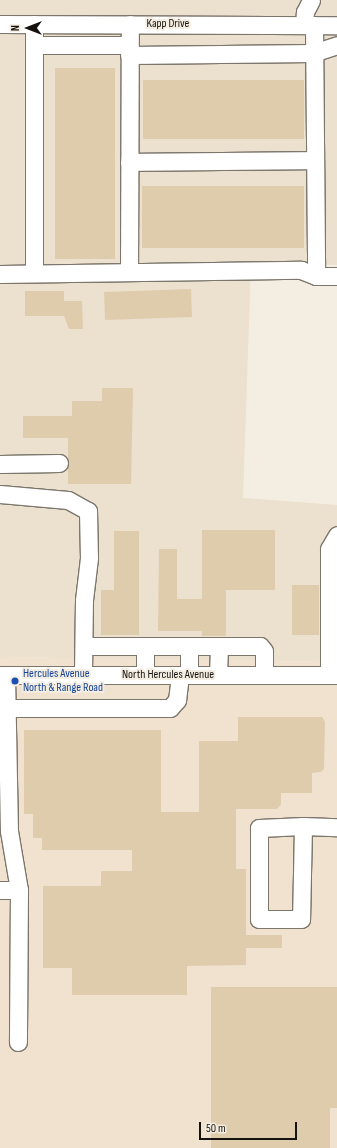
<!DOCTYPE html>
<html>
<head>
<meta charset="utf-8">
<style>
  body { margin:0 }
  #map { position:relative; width:337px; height:1148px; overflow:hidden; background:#f4ede1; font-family:"Sofia Sans Condensed",sans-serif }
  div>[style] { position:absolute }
  .built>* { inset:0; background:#ece0ce; transform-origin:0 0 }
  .industrial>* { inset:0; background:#f1e1cf; transform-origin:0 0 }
  .building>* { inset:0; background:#dfccac; transform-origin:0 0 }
  .roads { filter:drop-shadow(1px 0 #7c766b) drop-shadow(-1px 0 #7c766b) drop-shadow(0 1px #7c766b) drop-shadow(0 -1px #7c766b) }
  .minor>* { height:17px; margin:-8.5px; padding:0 8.5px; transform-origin:8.5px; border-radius:8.5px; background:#fff }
  .dots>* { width:11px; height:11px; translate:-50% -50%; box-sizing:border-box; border:2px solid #f4ede1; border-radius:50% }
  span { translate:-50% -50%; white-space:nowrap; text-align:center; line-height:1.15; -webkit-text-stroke:4px #f4ede1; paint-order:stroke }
  .street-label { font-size:12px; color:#15130f }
  .transit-label { font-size:12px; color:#164399 }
  .left { translate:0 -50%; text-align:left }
  .north { position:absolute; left:8px; top:8px; width:40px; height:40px; -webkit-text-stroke:3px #f4ede1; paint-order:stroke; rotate:270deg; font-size:11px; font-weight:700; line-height:16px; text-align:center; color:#15130f }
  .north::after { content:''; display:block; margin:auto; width:14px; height:18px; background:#15130f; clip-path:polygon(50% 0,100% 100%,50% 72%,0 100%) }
  .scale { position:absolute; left:199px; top:1122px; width:98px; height:18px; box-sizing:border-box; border:2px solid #15130f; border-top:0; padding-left:5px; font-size:12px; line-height:14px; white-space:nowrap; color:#15130f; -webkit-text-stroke:3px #f4ede1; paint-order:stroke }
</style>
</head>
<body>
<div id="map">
  <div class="built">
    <i style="left:0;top:0;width:337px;height:17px"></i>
    <i style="clip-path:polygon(0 31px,337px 31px,337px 265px,251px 262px,243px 498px,337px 505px,337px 662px,0 657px)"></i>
  </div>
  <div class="industrial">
    <i style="clip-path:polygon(0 657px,337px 662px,337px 668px,0 668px)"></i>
    <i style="left:337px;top:681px;width:467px;height:337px;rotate:90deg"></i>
  </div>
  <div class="building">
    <i style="left:55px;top:68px;width:60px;height:191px"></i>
    <i style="left:143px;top:80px;width:161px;height:59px"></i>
    <i style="left:142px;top:186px;width:162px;height:62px"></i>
    <i style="left:191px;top:289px;width:28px;height:87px;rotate:88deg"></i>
    <i style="clip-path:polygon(25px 291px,64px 291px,64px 301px,82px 301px,83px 329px,69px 329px,64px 316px,25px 316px)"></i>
    <i style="clip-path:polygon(102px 388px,133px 388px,131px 484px,68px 484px,68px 438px,23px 438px,23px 416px,72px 416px,72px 401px,102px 401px)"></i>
    <i style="clip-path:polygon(202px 530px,275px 530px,275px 590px,226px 590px,226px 636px,202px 636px,202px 631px,158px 631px,159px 549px,177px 549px,177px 599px,202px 599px)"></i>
    <i style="clip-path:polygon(114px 531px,139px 531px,139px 635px,101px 635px,101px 590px,114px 590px)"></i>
    <i style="left:292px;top:585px;width:27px;height:50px"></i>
    <i style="clip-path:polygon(238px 717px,322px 717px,325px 722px,324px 769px,321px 772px,312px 773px,312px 793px,281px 793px,281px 804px,277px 809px,236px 809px,236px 869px,246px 869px,246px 935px,282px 935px,282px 948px,246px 948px,246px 965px,187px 966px,187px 995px,72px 995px,72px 968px,43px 968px,43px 886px,101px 886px,101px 871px,132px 871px,132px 850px,42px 850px,42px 838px,33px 838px,33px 814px,24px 814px,24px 730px,161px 730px,161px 812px,199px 812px,199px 741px,238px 741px)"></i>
    <i style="clip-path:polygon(211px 987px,337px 987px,337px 1108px,330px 1108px,330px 1148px,211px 1148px)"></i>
  </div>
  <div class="roads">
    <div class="minor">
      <i style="left:0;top:24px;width:337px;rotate:0.2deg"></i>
      <i style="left:34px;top:24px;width:249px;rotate:90deg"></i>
      <i style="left:304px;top:25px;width:13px;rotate:-86deg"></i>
      <i style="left:305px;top:12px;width:13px;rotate:-63deg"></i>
      <i style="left:314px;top:25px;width:251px;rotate:89.5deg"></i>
      <i style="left:34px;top:45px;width:95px"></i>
      <i style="left:129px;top:55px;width:184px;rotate:-0.6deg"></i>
      <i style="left:313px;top:53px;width:25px;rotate:-18deg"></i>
      <i style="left:129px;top:162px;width:186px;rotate:-0.6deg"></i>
      <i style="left:129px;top:271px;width:247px;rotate:-89.8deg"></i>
      <i style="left:0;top:274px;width:301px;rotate:-0.8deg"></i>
      <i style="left:301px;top:270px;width:16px;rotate:22deg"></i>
      <i style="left:316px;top:276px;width:21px"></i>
      <i style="left:0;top:464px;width:59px;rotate:-1deg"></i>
      <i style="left:0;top:494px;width:68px;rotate:5deg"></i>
      <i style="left:68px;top:500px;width:23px;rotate:29deg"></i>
      <i style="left:88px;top:511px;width:47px;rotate:88.8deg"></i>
      <i style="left:89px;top:558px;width:42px;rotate:96.8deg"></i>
      <i style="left:84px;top:600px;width:75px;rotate:90.8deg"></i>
      <i style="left:84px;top:646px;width:135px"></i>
      <i style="left:145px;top:646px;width:29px;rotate:90deg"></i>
      <i style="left:189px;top:646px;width:29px;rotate:90deg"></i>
      <i style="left:0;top:675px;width:337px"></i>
      <i style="left:6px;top:675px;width:156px;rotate:88.9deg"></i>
      <i style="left:9px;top:831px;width:60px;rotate:80.4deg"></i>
      <i style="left:19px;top:890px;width:152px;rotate:90.4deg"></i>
      <i style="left:218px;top:675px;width:29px;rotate:-88deg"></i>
      <i style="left:219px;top:646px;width:41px"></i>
      <i style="left:260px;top:646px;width:6px;rotate:51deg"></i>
      <i style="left:264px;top:651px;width:24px;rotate:90deg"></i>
      <i style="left:329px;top:675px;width:126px;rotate:-90deg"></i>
      <i style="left:329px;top:549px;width:16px;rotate:-60deg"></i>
      <i style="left:6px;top:708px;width:164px"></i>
      <i style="left:170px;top:708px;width:11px;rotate:-49deg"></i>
      <i style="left:177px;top:700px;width:25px;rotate:-83deg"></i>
      <i style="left:303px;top:826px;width:93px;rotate:91.2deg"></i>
      <i style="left:301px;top:919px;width:42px;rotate:180deg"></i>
      <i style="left:259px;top:919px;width:91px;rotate:-90deg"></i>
      <i style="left:259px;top:828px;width:44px;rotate:-2.6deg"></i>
      <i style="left:303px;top:826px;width:34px;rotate:2deg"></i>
      <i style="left:0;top:890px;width:19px"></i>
    </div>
  </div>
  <div class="dots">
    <i style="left:15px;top:681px;background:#1a4fb4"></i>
  </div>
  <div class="street-label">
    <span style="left:168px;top:24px">Kapp Drive</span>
    <span style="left:168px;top:675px">North Hercules Avenue</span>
  </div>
  <div class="transit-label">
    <span class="left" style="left:23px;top:681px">Hercules Avenue<br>North &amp; Range Road</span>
  </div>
  <div class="north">N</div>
  <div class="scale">50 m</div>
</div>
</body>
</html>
